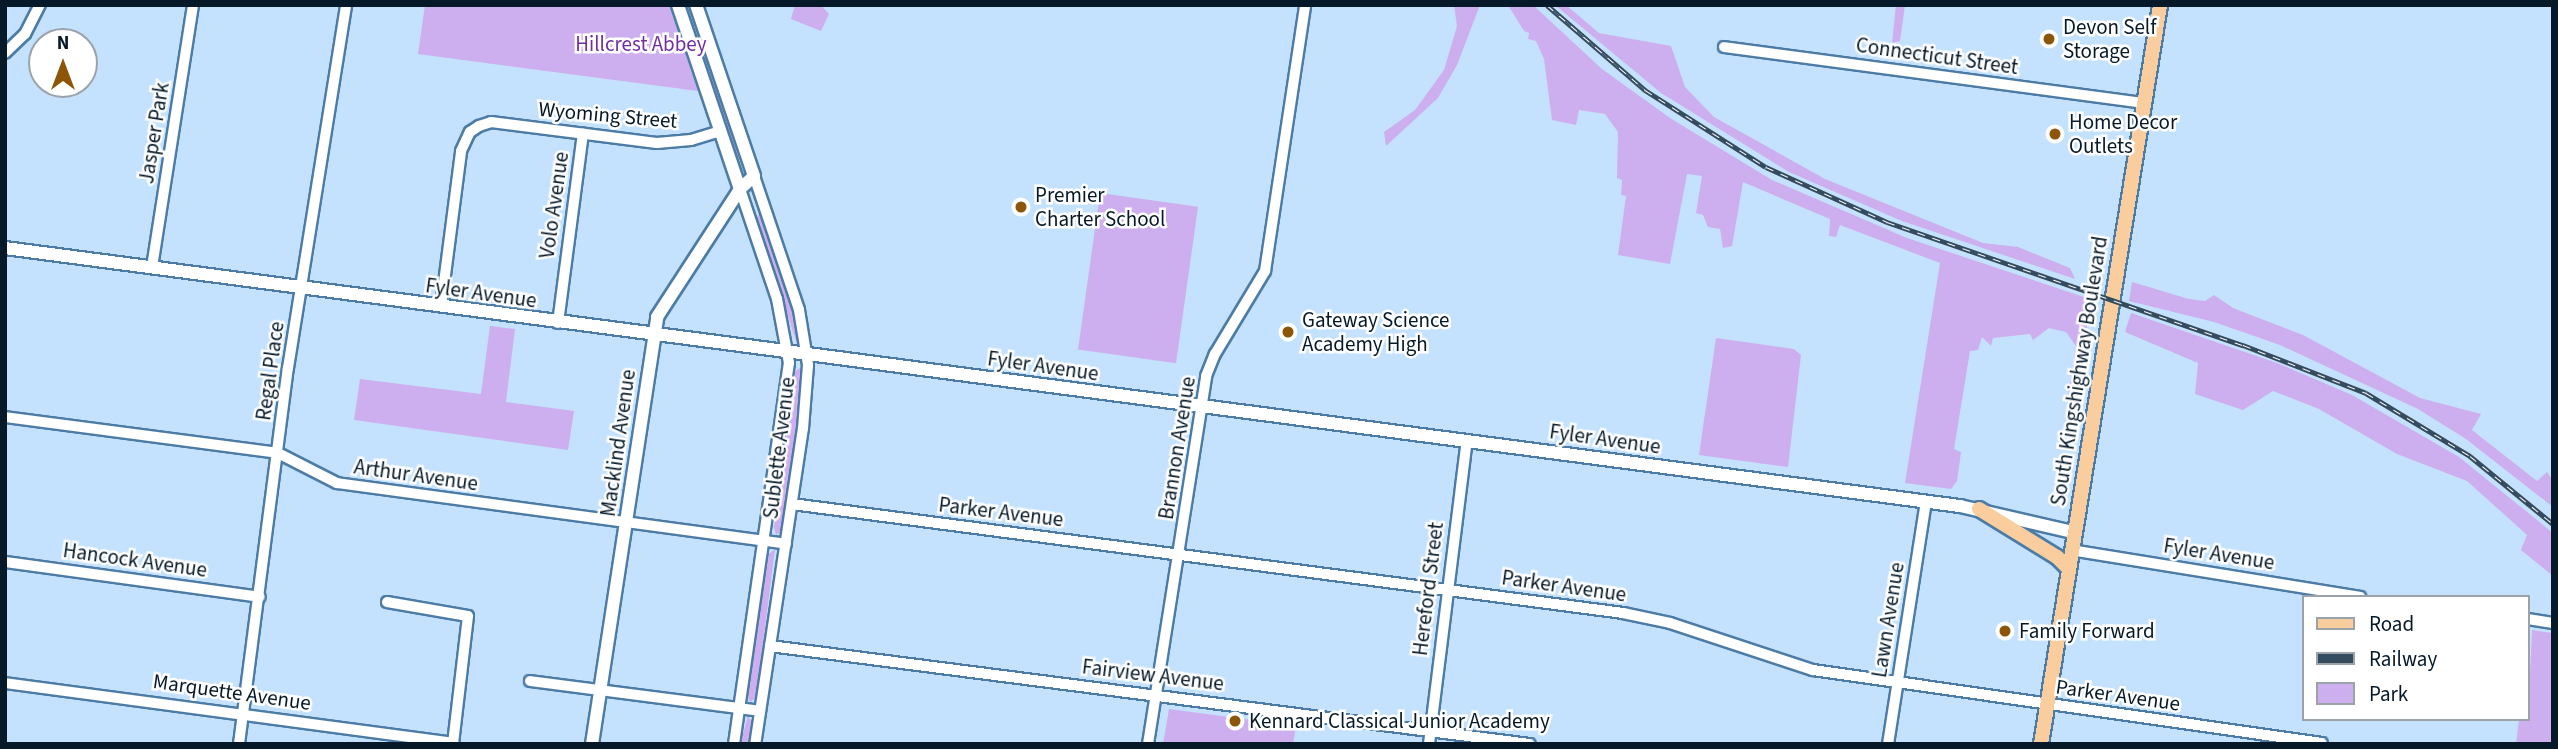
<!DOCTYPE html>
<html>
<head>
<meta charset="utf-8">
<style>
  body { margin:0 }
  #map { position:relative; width:2558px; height:749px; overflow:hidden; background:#c4e2fe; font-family:"Source Sans 3",sans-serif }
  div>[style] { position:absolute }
  .green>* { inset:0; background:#cdaeef; transform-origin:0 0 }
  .roads { filter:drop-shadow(2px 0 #4c7ca6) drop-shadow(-2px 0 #4c7ca6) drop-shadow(0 2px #4c7ca6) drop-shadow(0 -2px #4c7ca6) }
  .minor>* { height:10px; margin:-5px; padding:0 5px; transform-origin:5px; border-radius:5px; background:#fff }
  .tertiary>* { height:12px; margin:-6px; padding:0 6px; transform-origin:6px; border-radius:6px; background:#fff }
  .primary>* { height:14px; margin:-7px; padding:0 7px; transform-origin:7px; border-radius:7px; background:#f9cd9d }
  .rail>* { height:5px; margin-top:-2.5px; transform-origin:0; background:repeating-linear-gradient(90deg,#fff 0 8px,#354b5e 0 16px); box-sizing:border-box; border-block:2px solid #354b5e }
  .dots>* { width:19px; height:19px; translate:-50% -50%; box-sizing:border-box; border:4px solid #fff; border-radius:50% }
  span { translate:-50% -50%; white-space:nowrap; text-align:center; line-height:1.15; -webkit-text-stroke:5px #fff; paint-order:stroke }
  .poi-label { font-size:21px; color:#051929 }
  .left { translate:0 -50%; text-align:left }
  .park-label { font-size:21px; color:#712ea4 }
  .street-label { font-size:21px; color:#051929 }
  .frame { position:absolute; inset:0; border:7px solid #051929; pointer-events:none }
  .legend { position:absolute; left:2302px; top:595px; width:228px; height:126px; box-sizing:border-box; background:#fff; border:2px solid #9ba3a9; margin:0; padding:9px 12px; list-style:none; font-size:21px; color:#051929 }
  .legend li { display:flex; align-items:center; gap:14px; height:35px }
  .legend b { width:35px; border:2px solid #9ba3a9 }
  .north { position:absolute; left:28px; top:28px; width:70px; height:70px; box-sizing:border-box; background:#fff; border:2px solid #9ba3a9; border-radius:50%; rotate:0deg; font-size:19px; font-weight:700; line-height:28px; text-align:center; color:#051929 }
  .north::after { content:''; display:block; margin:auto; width:24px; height:32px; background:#8c5508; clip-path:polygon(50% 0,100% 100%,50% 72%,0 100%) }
</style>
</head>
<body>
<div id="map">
  <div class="green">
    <i style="clip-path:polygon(425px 5px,669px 5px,698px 91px,418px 54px)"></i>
    <i style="clip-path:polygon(795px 5px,821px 5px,829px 14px,821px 31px,791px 19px)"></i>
    <i style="clip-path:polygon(1454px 5px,1480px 5px,1457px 65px,1438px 98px,1386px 146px,1384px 132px,1415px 110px,1444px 70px,1457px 26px)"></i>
    <i style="clip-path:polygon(1508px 5px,1533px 5px,1602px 69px,1670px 118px,1772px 180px,1907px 238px,2087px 298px,2091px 302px,2075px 401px,2069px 401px,2068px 396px,2076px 346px,2066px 332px,2049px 328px,2033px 340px,2030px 334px,1993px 338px,1991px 346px,1982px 337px,1978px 350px,1970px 351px,1954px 449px,1961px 452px,1957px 481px,1951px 489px,1905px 483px,1940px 263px,1840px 225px,1836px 237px,1829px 236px,1830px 219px,1743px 182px,1732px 246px,1723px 248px,1720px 229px,1708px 227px,1703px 215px,1696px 213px,1702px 176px,1687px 174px,1670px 264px,1618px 255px,1626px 196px,1621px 195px,1622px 180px,1617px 178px,1618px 132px,1605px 114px,1579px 110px,1576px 125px,1552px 120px,1544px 59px,1536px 41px,1528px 39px,1529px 33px,1524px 31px)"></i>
    <i style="clip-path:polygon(1555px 5px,1566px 5px,1599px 33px,1671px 46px,1685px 87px,1714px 117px,1825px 179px,1983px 243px,2018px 247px,2070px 268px,2075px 279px,1902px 221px,1789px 172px,1661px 93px)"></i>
    <i style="clip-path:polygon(1896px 5px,1905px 5px,1900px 41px,1892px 43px)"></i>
    <i style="clip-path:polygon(703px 42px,742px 158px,741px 160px,735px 157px,698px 45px)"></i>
    <i style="left:1100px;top:193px;width:99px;height:158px;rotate:8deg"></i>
    <i style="clip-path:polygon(760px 212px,797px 318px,797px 344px,756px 219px)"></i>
    <i style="clip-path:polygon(2132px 282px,2189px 299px,2205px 301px,2214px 295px,2233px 308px,2303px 335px,2420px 398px,2481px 414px,2472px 430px,2537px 481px,2547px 472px,2553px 481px,2553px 507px,2466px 439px,2418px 409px,2280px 345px,2214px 322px,2129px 301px)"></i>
    <i style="clip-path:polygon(2131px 313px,2277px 363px,2352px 395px,2459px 457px,2553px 533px,2553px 576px,2521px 550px,2527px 535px,2467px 481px,2397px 454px,2319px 409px,2273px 391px,2243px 410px,2195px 394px,2198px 363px,2125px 332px)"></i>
    <i style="clip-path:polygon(490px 326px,515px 329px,506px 402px,574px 411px,568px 450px,354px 420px,360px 379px,481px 394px)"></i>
    <i style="clip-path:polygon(1716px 338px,1794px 349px,1801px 355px,1788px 467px,1699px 455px)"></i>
    <i style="clip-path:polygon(800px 368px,802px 393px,781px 532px,776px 535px,774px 527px,795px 371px)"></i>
    <i style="clip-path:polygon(775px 549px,756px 698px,750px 702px,747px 695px,769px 554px)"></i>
    <i style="clip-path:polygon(2532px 630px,2553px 633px,2553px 744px,2516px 744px,2519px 719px,2528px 719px)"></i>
    <i style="clip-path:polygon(1169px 709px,1296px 726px,1293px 744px,1163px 744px)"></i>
    <i style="clip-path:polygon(748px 716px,752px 723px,749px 744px,740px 744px)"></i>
  </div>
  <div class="roads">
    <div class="minor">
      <i style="left:1724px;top:47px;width:425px;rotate:7.6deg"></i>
      <i style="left:5px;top:53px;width:28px;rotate:-44deg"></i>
      <i style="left:25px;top:34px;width:33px;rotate:-63deg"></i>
      <i style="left:754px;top:176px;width:141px;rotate:71.4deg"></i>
      <i style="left:799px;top:310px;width:56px;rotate:80.7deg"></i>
      <i style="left:808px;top:365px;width:63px;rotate:94.5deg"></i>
      <i style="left:803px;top:428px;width:320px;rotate:98.6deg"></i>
      <i style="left:152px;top:267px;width:265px;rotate:-81.1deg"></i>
      <i style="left:441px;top:306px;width:156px;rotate:-82.6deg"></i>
      <i style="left:461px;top:151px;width:21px;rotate:-65deg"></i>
      <i style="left:470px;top:132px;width:11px;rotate:-34deg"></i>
      <i style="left:479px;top:126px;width:13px;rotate:-18deg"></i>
      <i style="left:491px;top:122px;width:167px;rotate:7.2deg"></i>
      <i style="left:657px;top:143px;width:34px;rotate:-5deg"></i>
      <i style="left:691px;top:140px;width:30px;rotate:-17deg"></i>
      <i style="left:558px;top:323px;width:191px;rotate:-82.5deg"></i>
      <i style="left:5px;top:417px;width:275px;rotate:7.5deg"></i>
      <i style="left:278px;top:453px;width:66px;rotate:27deg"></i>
      <i style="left:337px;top:483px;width:453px;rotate:7.7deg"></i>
      <i style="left:792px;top:504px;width:838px;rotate:7.47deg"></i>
      <i style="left:1623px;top:613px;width:48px;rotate:12deg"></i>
      <i style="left:1670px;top:623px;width:151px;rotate:18.2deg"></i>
      <i style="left:1813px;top:670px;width:514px;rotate:8.16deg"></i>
      <i style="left:2071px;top:550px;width:293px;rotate:9.2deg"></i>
      <i style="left:5px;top:562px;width:257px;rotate:7.8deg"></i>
      <i style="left:387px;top:602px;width:82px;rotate:9.8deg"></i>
      <i style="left:468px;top:616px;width:129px;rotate:96.7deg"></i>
      <i style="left:2528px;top:619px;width:25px;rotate:9deg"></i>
      <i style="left:770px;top:646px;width:766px;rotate:7.35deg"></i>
      <i style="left:530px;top:681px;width:232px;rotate:7.4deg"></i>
      <i style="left:5px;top:683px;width:452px;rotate:7.6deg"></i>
      <i style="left:239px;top:744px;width:379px;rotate:-82.6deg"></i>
      <i style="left:288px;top:368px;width:368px;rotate:-80.9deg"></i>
      <i style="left:734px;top:744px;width:385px;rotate:-81.8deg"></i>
      <i style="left:789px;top:363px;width:65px;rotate:-100.6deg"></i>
      <i style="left:777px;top:299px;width:116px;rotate:-108.6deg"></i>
      <i style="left:1148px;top:744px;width:373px;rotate:-81deg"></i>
      <i style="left:1206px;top:376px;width:24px;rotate:-68deg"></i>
      <i style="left:1215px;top:354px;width:97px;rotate:-58.9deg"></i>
      <i style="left:1265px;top:271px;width:269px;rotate:-81.4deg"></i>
      <i style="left:1429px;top:744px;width:306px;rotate:-82.9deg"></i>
      <i style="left:1888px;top:744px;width:245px;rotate:-81.1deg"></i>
    </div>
    <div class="tertiary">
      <i style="left:678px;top:5px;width:194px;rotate:71.4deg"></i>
      <i style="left:5px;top:248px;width:1972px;rotate:7.52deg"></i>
      <i style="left:1960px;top:506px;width:116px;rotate:13deg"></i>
      <i style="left:592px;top:744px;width:432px;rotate:-81.3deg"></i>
      <i style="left:657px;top:317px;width:153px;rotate:-57deg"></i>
      <i style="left:740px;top:189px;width:19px;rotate:-43deg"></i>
      <i style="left:754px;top:176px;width:181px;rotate:-108.7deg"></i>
    </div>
    <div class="primary">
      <i style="left:1979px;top:509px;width:92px;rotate:31.6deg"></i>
      <i style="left:2057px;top:557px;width:16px;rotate:45deg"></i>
      <i style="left:2041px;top:744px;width:749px;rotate:-80.85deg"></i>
    </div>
  </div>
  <div class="rail">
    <i style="left:1547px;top:5px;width:130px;rotate:40.9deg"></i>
    <i style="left:1645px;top:90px;width:143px;rotate:32.5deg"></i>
    <i style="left:1766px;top:167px;width:133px;rotate:24.4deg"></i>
    <i style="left:1887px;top:222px;width:377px;rotate:19.1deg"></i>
    <i style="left:2243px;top:345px;width:132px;rotate:21.3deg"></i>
    <i style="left:2366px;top:393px;width:122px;rotate:31.2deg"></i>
    <i style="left:2470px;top:456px;width:107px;rotate:39.3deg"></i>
  </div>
  <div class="dots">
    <i style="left:2049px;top:39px;background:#8c5508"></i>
    <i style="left:2055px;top:134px;background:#8c5508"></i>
    <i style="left:1021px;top:207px;background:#8c5508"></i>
    <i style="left:1288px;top:332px;background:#8c5508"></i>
    <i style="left:2005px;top:631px;background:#8c5508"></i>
    <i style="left:1235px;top:721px;background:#8c5508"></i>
  </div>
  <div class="poi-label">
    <span class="left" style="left:2063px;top:39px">Devon Self<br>Storage</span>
    <span class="left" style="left:2069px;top:134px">Home Decor<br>Outlets</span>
    <span class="left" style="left:1035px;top:207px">Premier<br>Charter School</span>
    <span class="left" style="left:1302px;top:332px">Gateway Science<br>Academy High</span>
    <span class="left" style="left:2019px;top:631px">Family Forward</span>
    <span class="left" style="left:1249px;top:721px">Kennard Classical Junior Academy</span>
  </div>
  <div class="park-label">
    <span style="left:641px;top:44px">Hillcrest Abbey</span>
  </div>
  <div class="street-label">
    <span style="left:1937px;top:56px;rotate:8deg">Connecticut Street</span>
    <span style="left:608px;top:115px;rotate:5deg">Wyoming Street</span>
    <span style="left:154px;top:133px;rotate:-81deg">Jasper Park</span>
    <span style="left:554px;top:205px;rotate:-82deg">Volo Avenue</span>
    <span style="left:481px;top:293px;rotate:8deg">Fyler Avenue</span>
    <span style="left:1043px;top:366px;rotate:8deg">Fyler Avenue</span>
    <span style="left:270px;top:371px;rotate:-82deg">Regal Place</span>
    <span style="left:2079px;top:371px;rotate:-81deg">South Kingshighway Boulevard</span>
    <span style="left:1605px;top:439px;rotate:8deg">Fyler Avenue</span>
    <span style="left:618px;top:443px;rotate:-82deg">Macklind Avenue</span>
    <span style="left:779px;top:448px;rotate:-83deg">Sublette Avenue</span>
    <span style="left:1177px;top:448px;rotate:-81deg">Brannon Avenue</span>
    <span style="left:416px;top:475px;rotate:8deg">Arthur Avenue</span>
    <span style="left:1001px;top:512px;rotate:7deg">Parker Avenue</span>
    <span style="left:2219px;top:554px;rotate:9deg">Fyler Avenue</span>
    <span style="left:135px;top:560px;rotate:8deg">Hancock Avenue</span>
    <span style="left:1564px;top:586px;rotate:8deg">Parker Avenue</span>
    <span style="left:1428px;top:589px;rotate:-83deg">Hereford Street</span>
    <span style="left:1888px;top:620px;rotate:-81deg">Lawn Avenue</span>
    <span style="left:1153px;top:675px;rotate:7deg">Fairview Avenue</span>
    <span style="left:232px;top:692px;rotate:8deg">Marquette Avenue</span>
    <span style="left:2118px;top:695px;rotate:8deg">Parker Avenue</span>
  </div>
  <div class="frame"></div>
  <ul class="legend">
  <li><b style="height:9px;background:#f9cd9d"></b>Road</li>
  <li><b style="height:9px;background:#354b5e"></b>Railway</li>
  <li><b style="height:19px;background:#cdaeef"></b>Park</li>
  </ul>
  <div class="north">N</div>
</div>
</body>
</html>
